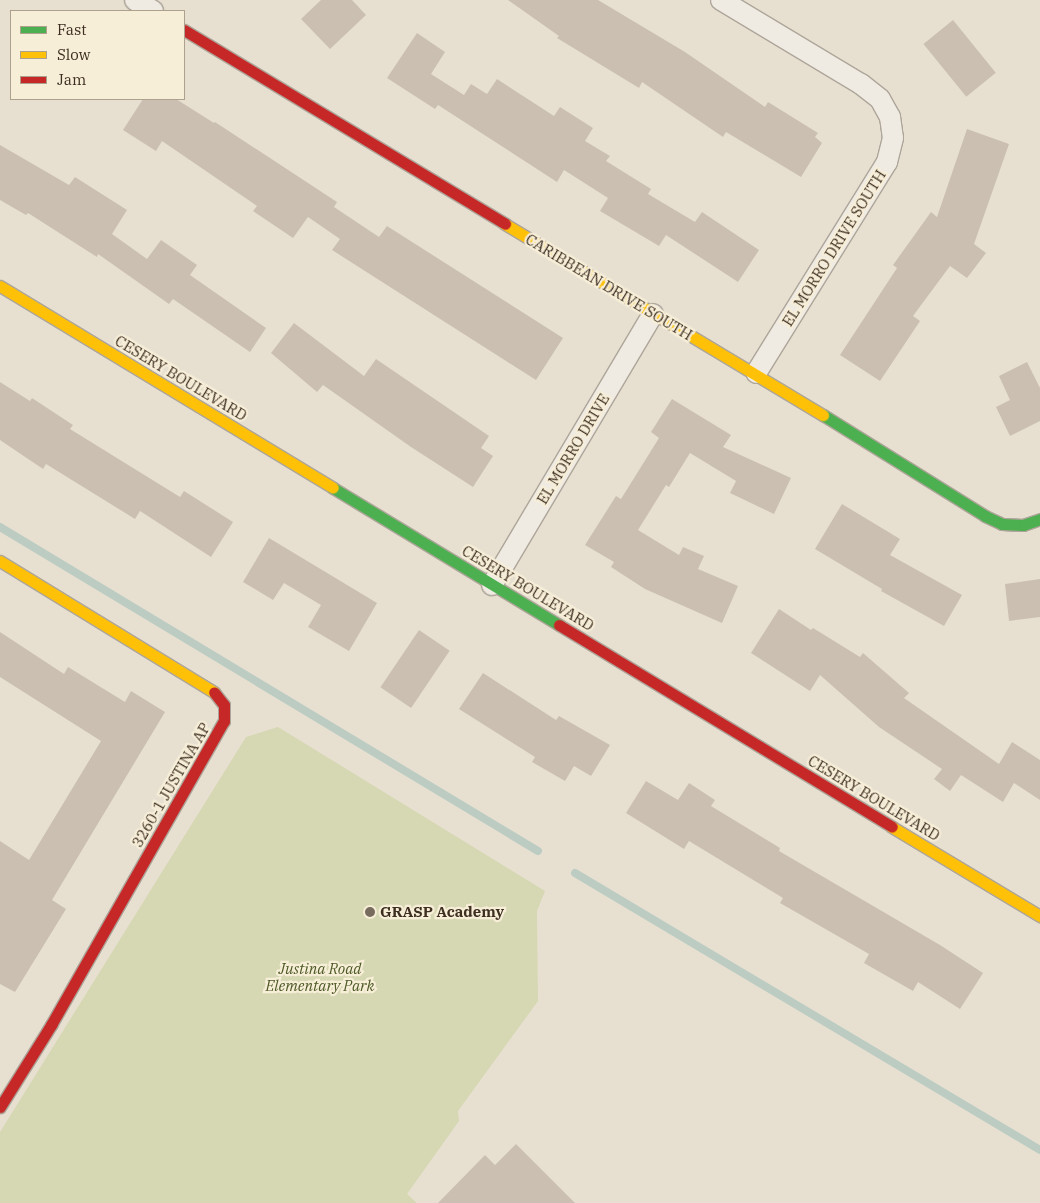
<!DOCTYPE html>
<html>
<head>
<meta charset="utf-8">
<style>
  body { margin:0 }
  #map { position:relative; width:1040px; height:1203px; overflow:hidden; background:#e7e0d1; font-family:"IBM Plex Serif",serif }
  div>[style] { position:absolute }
  .green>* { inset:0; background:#d6d7b3 }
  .stream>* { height:8px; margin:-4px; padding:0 4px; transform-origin:4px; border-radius:4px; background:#bcccc2 }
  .building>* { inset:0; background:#cbbfb2; transform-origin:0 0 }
  .roads { filter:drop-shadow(1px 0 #ada599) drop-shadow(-1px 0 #ada599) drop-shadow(0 1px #ada599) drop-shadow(0 -1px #ada599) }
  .street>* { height:20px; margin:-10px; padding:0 10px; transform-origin:10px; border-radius:10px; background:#efebe3 }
  .fast>* { height:11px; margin:-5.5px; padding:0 5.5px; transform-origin:5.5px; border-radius:5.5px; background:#4caf50 }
  .slow>* { height:11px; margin:-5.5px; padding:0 5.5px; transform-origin:5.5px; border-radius:5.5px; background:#ffc107 }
  .jam>* { height:11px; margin:-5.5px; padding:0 5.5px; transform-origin:5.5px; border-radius:5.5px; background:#c62828 }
  .dots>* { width:14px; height:14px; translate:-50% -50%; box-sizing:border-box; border:2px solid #f7eed8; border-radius:50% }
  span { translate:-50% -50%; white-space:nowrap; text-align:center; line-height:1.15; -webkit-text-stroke:4.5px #f7eed8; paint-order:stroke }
  .street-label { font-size:15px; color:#3d2e20 }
  .poi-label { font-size:15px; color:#3d2e20; font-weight:700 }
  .left { translate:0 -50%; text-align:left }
  .park-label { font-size:15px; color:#4d5a26; font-style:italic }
  .legend { position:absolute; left:10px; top:10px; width:175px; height:90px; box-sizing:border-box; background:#f7eed8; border:1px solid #ada18e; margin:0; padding:6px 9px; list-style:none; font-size:15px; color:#3d2e20 }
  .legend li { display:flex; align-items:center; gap:10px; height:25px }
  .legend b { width:25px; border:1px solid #ada18e }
</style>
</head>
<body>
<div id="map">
  <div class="green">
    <i style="clip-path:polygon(278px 727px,545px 891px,537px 911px,538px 1001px,458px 1111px,459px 1121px,407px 1194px,417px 1203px,0 1203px,0 1132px,246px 737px)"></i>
  </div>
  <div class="stream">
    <i style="left:0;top:527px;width:628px;rotate:31.06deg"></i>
    <i style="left:575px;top:873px;width:541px;rotate:30.78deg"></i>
  </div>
  <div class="building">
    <i style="clip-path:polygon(321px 0,352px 0,366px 15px,330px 49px,301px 19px)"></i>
    <i style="clip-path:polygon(508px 0,598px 0,685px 52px,765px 107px,768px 102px,818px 133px,815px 137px,822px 143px,801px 177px,726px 132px,723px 137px,642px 82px,639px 88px,557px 38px,559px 36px)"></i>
    <i style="left:953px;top:20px;width:68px;height:38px;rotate:51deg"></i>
    <i style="clip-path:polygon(417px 33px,445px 52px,431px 74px,464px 95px,471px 84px,487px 94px,497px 79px,554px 116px,560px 107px,593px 128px,585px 141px,610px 156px,606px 161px,651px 189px,648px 194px,695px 222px,702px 212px,759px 250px,738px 282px,666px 235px,659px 246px,600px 211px,608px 198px,564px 170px,557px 182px,438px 105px,435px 109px,387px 78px)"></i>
    <i style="clip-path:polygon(143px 99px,176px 99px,214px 123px,215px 122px,337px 202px,334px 207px,379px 237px,387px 226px,563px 338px,536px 380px,332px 250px,340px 239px,308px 217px,293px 238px,253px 211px,257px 206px,162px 141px,156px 151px,123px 130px)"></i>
    <i style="clip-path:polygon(967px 129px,1009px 144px,974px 244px,986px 253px,967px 278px,950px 266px,913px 316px,920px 321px,880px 381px,840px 355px,897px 268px,893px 265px,931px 212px,937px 217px)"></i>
    <i style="clip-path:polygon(0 145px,69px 185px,75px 177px,127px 210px,112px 234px,147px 259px,161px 240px,197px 265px,190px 275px,266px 328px,250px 352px,173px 299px,169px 304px,98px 254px,97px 257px,28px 213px,26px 215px,0 200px)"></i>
    <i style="clip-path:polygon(294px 323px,364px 376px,376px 359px,489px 436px,481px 448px,493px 456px,473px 487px,411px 447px,323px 385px,317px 392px,271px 353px)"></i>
    <i style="clip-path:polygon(1027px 362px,1040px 388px,1040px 421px,1010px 436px,996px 407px,1010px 400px,999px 376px)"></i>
    <i style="clip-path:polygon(0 382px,30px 401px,32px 398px,73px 425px,70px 429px,180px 497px,184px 491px,233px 522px,211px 557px,140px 511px,135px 519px,46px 464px,43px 469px,0 440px)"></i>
    <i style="clip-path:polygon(672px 399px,731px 435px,723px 447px,791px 478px,774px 514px,730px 493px,736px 481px,690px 453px,669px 487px,666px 485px,638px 530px,679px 555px,683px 547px,704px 556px,698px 569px,738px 586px,722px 623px,645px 589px,611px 567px,614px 562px,585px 545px,616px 496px,621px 499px,659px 438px,651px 432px)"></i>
    <i style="clip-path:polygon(842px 504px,900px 539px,890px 555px,962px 595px,944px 626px,881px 591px,882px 589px,815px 549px)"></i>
    <i style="clip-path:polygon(269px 538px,377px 603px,349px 651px,308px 627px,321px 605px,284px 583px,273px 600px,243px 582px)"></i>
    <i style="clip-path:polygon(1040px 579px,1040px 617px,1009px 621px,1005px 584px)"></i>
    <i style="clip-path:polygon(779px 609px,811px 630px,813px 628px,860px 657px,863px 653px,909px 693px,904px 698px,999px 764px,1012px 742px,1040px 760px,1040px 800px,1014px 783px,1003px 802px,961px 775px,950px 791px,934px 779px,942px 769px,879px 727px,820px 675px,810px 691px,751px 653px)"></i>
    <i style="left:419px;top:630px;width:37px;height:69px;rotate:34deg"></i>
    <i style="clip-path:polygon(0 632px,64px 674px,68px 667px,125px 702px,131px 691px,165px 712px,52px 900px,66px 909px,15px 992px,0 984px,0 841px,29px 860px,101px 741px,0 677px)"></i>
    <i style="clip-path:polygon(483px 673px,556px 720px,559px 716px,610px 745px,591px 776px,574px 766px,565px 781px,532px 762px,535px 757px,459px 709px)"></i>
    <i style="clip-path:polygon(646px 781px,678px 800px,689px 783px,715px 800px,711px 806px,780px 848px,779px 851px,940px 945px,983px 973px,960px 1009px,918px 982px,913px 991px,864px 963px,869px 954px,780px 903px,783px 898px,689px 841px,684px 849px,626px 813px)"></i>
    <i style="clip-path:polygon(516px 1144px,575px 1203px,438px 1203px,485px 1155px,495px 1165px)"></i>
  </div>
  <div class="roads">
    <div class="street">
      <i style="left:135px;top:0;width:21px;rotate:31deg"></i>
      <i style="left:721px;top:0;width:163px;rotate:31deg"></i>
      <i style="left:861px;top:84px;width:24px;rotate:38deg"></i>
      <i style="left:880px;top:99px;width:21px;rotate:61deg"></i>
      <i style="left:890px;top:117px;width:21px;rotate:82deg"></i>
      <i style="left:893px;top:138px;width:25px;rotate:104deg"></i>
      <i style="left:887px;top:162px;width:248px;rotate:121.8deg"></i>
      <i style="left:492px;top:585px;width:315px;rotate:-59.3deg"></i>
    </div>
    <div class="fast">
      <i style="left:823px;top:415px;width:191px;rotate:31.9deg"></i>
      <i style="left:985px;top:516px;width:19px;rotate:25deg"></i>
      <i style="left:1002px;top:524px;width:21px;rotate:3deg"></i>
      <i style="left:1023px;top:525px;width:18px;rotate:-19deg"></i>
      <i style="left:333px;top:488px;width:264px;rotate:31.2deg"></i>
    </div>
    <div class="slow">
      <i style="left:505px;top:224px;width:371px;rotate:31deg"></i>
      <i style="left:0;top:286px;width:389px;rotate:31.2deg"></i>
      <i style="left:0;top:561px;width:251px;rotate:31.5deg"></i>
      <i style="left:892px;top:827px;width:173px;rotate:31deg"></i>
    </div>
    <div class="jam">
      <i style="left:184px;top:30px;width:375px;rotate:31.1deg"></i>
      <i style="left:559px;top:625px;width:389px;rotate:31.2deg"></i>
      <i style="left:0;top:1107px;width:97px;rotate:-58.1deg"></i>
      <i style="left:51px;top:1025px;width:350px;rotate:-60.4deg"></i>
      <i style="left:224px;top:721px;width:16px;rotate:-90deg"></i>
      <i style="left:224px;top:705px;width:16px;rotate:-128deg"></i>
    </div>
  </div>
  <div class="dots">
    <i style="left:370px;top:912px;background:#786c5e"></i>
  </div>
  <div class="street-label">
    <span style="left:834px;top:248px;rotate:-58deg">EL MORRO DRIVE SOUTH</span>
    <span style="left:609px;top:287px;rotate:31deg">CARIBBEAN DRIVE SOUTH</span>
    <span style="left:181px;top:378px;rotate:31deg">CESERY BOULEVARD</span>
    <span style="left:573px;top:449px;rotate:-59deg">EL MORRO DRIVE</span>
    <span style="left:528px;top:588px;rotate:31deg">CESERY BOULEVARD</span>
    <span style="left:171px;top:785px;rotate:-60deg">3260-1 JUSTINA AP</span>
    <span style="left:874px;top:798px;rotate:31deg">CESERY BOULEVARD</span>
  </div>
  <div class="poi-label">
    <span class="left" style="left:380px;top:912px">GRASP Academy</span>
  </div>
  <div class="park-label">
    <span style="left:320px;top:977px">Justina Road<br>Elementary Park</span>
  </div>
  <ul class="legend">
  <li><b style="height:6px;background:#4caf50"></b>Fast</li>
  <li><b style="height:6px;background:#ffc107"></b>Slow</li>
  <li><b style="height:6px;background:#c62828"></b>Jam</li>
  </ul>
</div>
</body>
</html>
